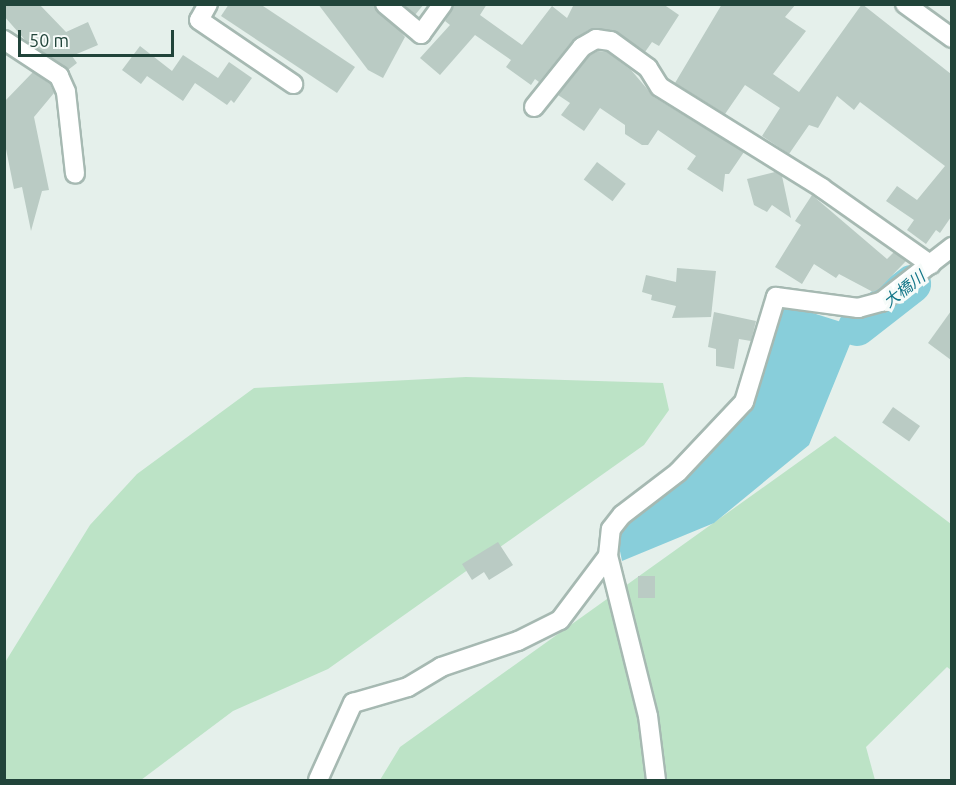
<!DOCTYPE html>
<html>
<head>
<meta charset="utf-8">
<style>
  body { margin:0 }
  #map { position:relative; width:956px; height:785px; overflow:hidden; background:#e5f0eb; font-family:Ubuntu,"Noto Sans JP",sans-serif }
  div>[style] { position:absolute }
  .green>* { inset:0; background:#bce3c6 }
  .water>* { inset:0; background:#88ceda }
  .river>* { height:38px; margin:-19px; padding:0 19px; transform-origin:19px; border-radius:19px; background:#88ceda }
  .building>* { inset:0; background:#bacbc4; transform-origin:0 0 }
  .roads { filter:drop-shadow(2px 0 #a6b9b2) drop-shadow(-2px 0 #a6b9b2) drop-shadow(0 2px #a6b9b2) drop-shadow(0 -2px #a6b9b2) }
  .street>* { height:18px; margin:-9px; padding:0 9px; transform-origin:9px; border-radius:9px; background:#fff }
  .secondary>* { height:18px; margin:-9px; padding:0 9px; transform-origin:9px; border-radius:9px; background:#fff }
  span { translate:-50% -50%; white-space:nowrap; text-align:center; line-height:1.15; -webkit-text-stroke:6px #f6fbf9; paint-order:stroke }
  .water-label { font-size:16px; color:#147688; font-style:italic }
  .frame { position:absolute; inset:0; border:6px solid #21443a; pointer-events:none }
  .scale { position:absolute; left:18px; top:30px; width:156px; height:27px; box-sizing:border-box; border:3px solid #21443a; border-top:0; padding-left:8px; font-size:18px; line-height:21px; white-space:nowrap; color:#21443a; -webkit-text-stroke:4px #f6fbf9; paint-order:stroke }
</style>
</head>
<body>
<div id="map">
  <div class="green">
    <i style="clip-path:polygon(466px 377px,663px 383px,669px 410px,644px 445px,328px 669px,233px 711px,141px 780px,5px 780px,4px 664px,90px 525px,137px 474px,254px 388px)"></i>
    <i style="clip-path:polygon(835px 436px,951px 524px,951px 670px,947px 667px,866px 747px,875px 780px,380px 780px,400px 747px)"></i>
  </div>
  <div class="water">
    <i style="clip-path:polygon(778px 302px,857px 327px,809px 445px,714px 523px,622px 561px,616px 532px,748px 404px)"></i>
  </div>
  <div class="river">
    <i style="left:857px;top:327px;width:70px;rotate:-38deg"></i>
  </div>
  <div class="building">
    <i style="clip-path:polygon(4px 4px,39px 4px,66px 32px,88px 22px,98px 45px,72px 56px,77px 63px,68px 70px,26px 41px,4px 16px)"></i>
    <i style="clip-path:polygon(229px 4px,260px 4px,355px 67px,337px 93px,221px 16px)"></i>
    <i style="clip-path:polygon(318px 4px,374px 4px,400px 31px,405px 37px,383px 78px,368px 70px)"></i>
    <i style="clip-path:polygon(403px 4px,424px 4px,415px 15px)"></i>
    <i style="clip-path:polygon(454px 4px,487px 4px,480px 15px,522px 45px,552px 6px,567px 18px,574px 4px,663px 4px,679px 15px,659px 46px,652px 42px,645px 52px,617px 32px,590px 29px,573px 40px,539px 82px,535px 79px,531px 85px,506px 67px,511px 60px,475px 35px,440px 75px,420px 58px,450px 25px,445px 21px)"></i>
    <i style="clip-path:polygon(722px 4px,796px 4px,785px 17px,806px 31px,773px 74px,799px 92px,862px 4px,951px 74px,951px 217px,940px 233px,936px 230px,926px 244px,907px 230px,914px 220px,886px 201px,897px 186px,917px 200px,945px 166px,860px 102px,854px 110px,837px 96px,818px 128px,809px 125px,789px 154px,762px 136px,780px 108px,745px 85px,725px 114px,675px 83px)"></i>
    <i style="clip-path:polygon(140px 46px,172px 71px,183px 55px,218px 78px,229px 62px,252px 78px,234px 103px,231px 100px,227px 105px,195px 83px,183px 101px,147px 76px,141px 84px,122px 70px)"></i>
    <i style="clip-path:polygon(598px 51px,607px 52px,631px 70px,654px 97px,744px 152px,729px 174px,725px 174px,723px 192px,687px 169px,696px 156px,658px 130px,648px 145px,642px 145px,625px 134px,625px 125px,600px 108px,584px 131px,561px 115px,570px 103px,558px 95px,589px 56px)"></i>
    <i style="clip-path:polygon(33px 72px,50px 84px,54px 93px,34px 117px,49px 190px,42px 191px,31px 231px,22px 187px,14px 189px,4px 139px,4px 102px)"></i>
    <i style="left:597px;top:162px;width:36px;height:22px;rotate:37deg"></i>
    <i style="clip-path:polygon(775px 172px,782px 176px,791px 218px,772px 205px,767px 212px,754px 205px,747px 179px)"></i>
    <i style="clip-path:polygon(812px 195px,887px 259px,894px 252px,906px 261px,879px 289px,873px 292px,839px 274px,836px 278px,814px 264px,802px 284px,775px 267px,801px 225px,795px 221px)"></i>
    <i style="clip-path:polygon(677px 268px,716px 271px,711px 317px,672px 318px,676px 306px,651px 300px,652px 295px,642px 292px,646px 275px,676px 282px)"></i>
    <i style="clip-path:polygon(951px 311px,951px 360px,928px 343px)"></i>
    <i style="clip-path:polygon(714px 312px,756px 321px,751px 341px,739px 339px,734px 369px,716px 366px,716px 349px,708px 347px)"></i>
    <i style="left:893px;top:407px;width:33px;height:19px;rotate:35deg"></i>
    <i style="clip-path:polygon(498px 542px,513px 565px,489px 580px,484px 572px,472px 580px,462px 564px)"></i>
    <i style="left:638px;top:576px;width:17px;height:22px"></i>
  </div>
  <div class="roads">
    <div class="street">
      <i style="left:208px;top:4px;width:18px;rotate:119deg"></i>
      <i style="left:199px;top:20px;width:114px;rotate:34.2deg"></i>
      <i style="left:385px;top:4px;width:47px;rotate:39.8deg"></i>
      <i style="left:421px;top:34px;width:37px;rotate:-54deg"></i>
      <i style="left:4px;top:40px;width:66px;rotate:33.2deg"></i>
      <i style="left:59px;top:76px;width:17px;rotate:66deg"></i>
      <i style="left:66px;top:92px;width:82px;rotate:83.7deg"></i>
      <i style="left:534px;top:107px;width:77px;rotate:-51.3deg"></i>
      <i style="left:582px;top:47px;width:16px;rotate:-30deg"></i>
      <i style="left:596px;top:39px;width:15px;rotate:8deg"></i>
      <i style="left:611px;top:41px;width:46px;rotate:36.1deg"></i>
      <i style="left:648px;top:68px;width:22px;rotate:58deg"></i>
      <i style="left:660px;top:87px;width:191px;rotate:31.9deg"></i>
      <i style="left:822px;top:188px;width:133px;rotate:35.2deg"></i>
      <i style="left:318px;top:780px;width:85px;rotate:-65.6deg"></i>
      <i style="left:353px;top:703px;width:57px;rotate:-16.2deg"></i>
      <i style="left:408px;top:687px;width:39px;rotate:-31deg"></i>
      <i style="left:441px;top:667px;width:81px;rotate:-18.7deg"></i>
      <i style="left:518px;top:641px;width:47px;rotate:-26.6deg"></i>
      <i style="left:560px;top:620px;width:80px;rotate:-53.1deg"></i>
      <i style="left:656px;top:780px;width:64px;rotate:-97.1deg"></i>
      <i style="left:648px;top:716px;width:165px;rotate:-104deg"></i>
      <i style="left:608px;top:556px;width:27px;rotate:-84deg"></i>
      <i style="left:611px;top:529px;width:18px;rotate:-52deg"></i>
      <i style="left:622px;top:515px;width:71px;rotate:-37.5deg"></i>
      <i style="left:678px;top:472px;width:96px;rotate:-46.7deg"></i>
      <i style="left:744px;top:402px;width:110px;rotate:-73.1deg"></i>
      <i style="left:776px;top:297px;width:83px;rotate:7.6deg"></i>
      <i style="left:858px;top:308px;width:24px;rotate:-15deg"></i>
      <i style="left:881px;top:302px;width:90px;rotate:-37.8deg"></i>
    </div>
    <div class="secondary">
      <i style="left:905px;top:4px;width:58px;rotate:35.9deg"></i>
    </div>
  </div>
  <div class="water-label">
    <span style="left:904px;top:289px;rotate:-38deg">大橋川</span>
  </div>
  <div class="frame"></div>
  <div class="scale">50 m</div>
</div>
</body>
</html>
